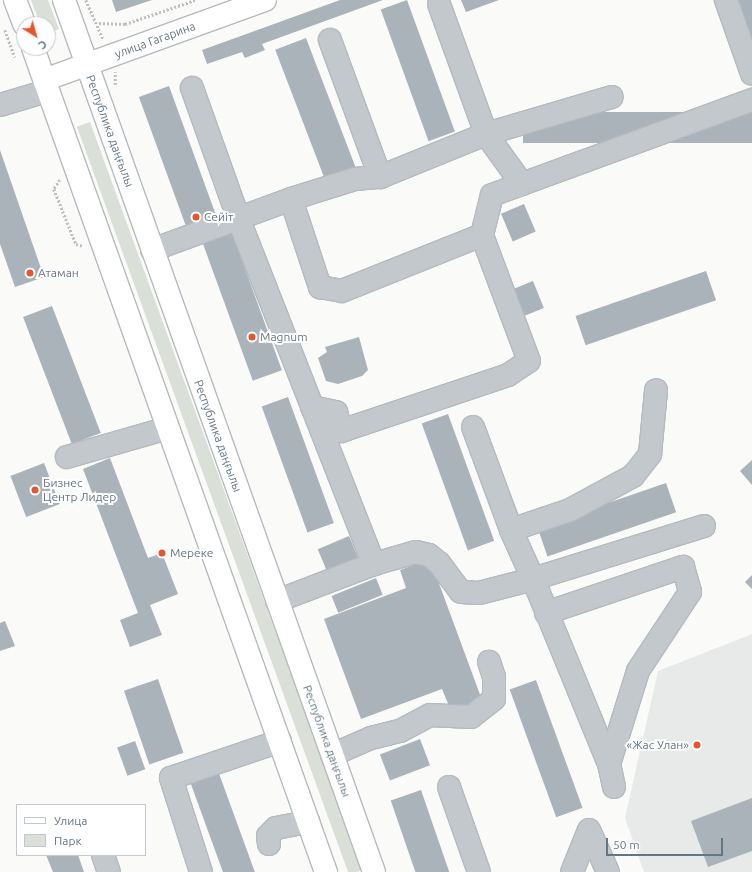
<!DOCTYPE html>
<html>
<head>
<meta charset="utf-8">
<style>
  body { margin:0 }
  #map { position:relative; width:752px; height:872px; overflow:hidden; background:#fafaf8; font-family:Ubuntu,sans-serif }
  div>[style] { position:absolute }
  .built>* { inset:0; background:#e8e9e9 }
  .green>* { inset:0; background:#dadfd7; transform-origin:0 0 }
  .building>* { inset:0; background:#aab3b9; transform-origin:0 0 }
  .path>* { height:2.5px; margin-top:-1.25px; transform-origin:0; background:repeating-linear-gradient(90deg,#bbbfc2 0 2px,transparent 0 4px) }
  .roads { filter:drop-shadow(1px 0 #b5babe) drop-shadow(-1px 0 #b5babe) drop-shadow(0 1px #b5babe) drop-shadow(0 -1px #b5babe) }
  .minor>* { height:22px; margin:-11px; padding:0 11px; transform-origin:11px; border-radius:11px; background:#c3c8cc }
  .major>* { height:22px; margin:-11px; padding:0 11px; transform-origin:11px; border-radius:11px; background:#fff }
  .dots>* { width:11px; height:11px; translate:-50% -50%; box-sizing:border-box; border:2px solid #fff; border-radius:50% }
  span { translate:-50% -50%; white-space:nowrap; text-align:center; line-height:1.15; -webkit-text-stroke:4px #fff; paint-order:stroke }
  .street-label { font-size:12px; color:#657683 }
  .poi-label { font-size:12px; color:#657683 }
  .left { translate:0 -50%; text-align:left }
  .right { translate:-100% -50%; text-align:right }
  .legend { position:absolute; left:16px; top:804px; width:130px; height:52px; box-sizing:border-box; background:#fff; border:1px solid #c1c8cd; margin:0; padding:5px 7px; list-style:none; font-size:12px; color:#657683 }
  .legend li { display:flex; align-items:center; gap:8px; height:20px }
  .legend b { width:20px; border:1px solid #c1c8cd }
  .north { position:absolute; left:16px; top:16px; width:40px; height:40px; box-sizing:border-box; background:#fff; border:1px solid #c1c8cd; border-radius:50%; rotate:143deg; font-size:11px; font-weight:700; line-height:16px; text-align:center; color:#657683 }
  .north::after { content:''; display:block; margin:auto; width:14px; height:18px; background:#e4572e; clip-path:polygon(50% 0,100% 100%,50% 72%,0 100%) }
  .scale { position:absolute; left:606px; top:838px; width:117px; height:18px; box-sizing:border-box; border:2px solid #657683; border-top:0; padding-left:5px; font-size:12px; line-height:14px; white-space:nowrap; color:#657683; -webkit-text-stroke:3px #fff; paint-order:stroke }
</style>
</head>
<body>
<div id="map">
  <div class="built">
    <i style="clip-path:polygon(752px 634px,752px 872px,644px 872px,625px 818px,658px 671px)"></i>
  </div>
  <div class="green">
    <i style="clip-path:polygon(31px 0,48px 0,59px 29px,48px 33px,48px 24px,40px 24px)"></i>
    <i style="left:90px;top:122px;width:796px;height:14px;rotate:70deg"></i>
  </div>
  <div class="building">
    <i style="clip-path:polygon(112px 0,152px 0,116px 12px)"></i>
    <i style="clip-path:polygon(340px 0,383px 0,262px 44px,265px 50px,245px 58px,242px 52px,207px 64px,202px 50px)"></i>
    <i style="left:407px;top:0;width:140px;height:28px;rotate:70deg"></i>
    <i style="clip-path:polygon(461px 0,499px 0,466px 12px)"></i>
    <i style="clip-path:polygon(736px 0,752px 0,752px 46px)"></i>
    <i style="left:306px;top:38px;width:141px;height:33px;rotate:69deg"></i>
    <i style="left:169px;top:86px;width:142px;height:32px;rotate:70deg"></i>
    <i style="left:752px;top:112px;width:31px;height:229px;rotate:90deg"></i>
    <i style="clip-path:polygon(0 150px,44px 277px,15px 287px,0 244px)"></i>
    <i style="left:524px;top:204px;width:30px;height:25px;rotate:67deg"></i>
    <i style="left:232px;top:233px;width:146px;height:31px;rotate:70deg"></i>
    <i style="left:706px;top:271px;width:31px;height:138px;rotate:71deg"></i>
    <i style="left:533px;top:281px;width:29px;height:26px;rotate:68deg"></i>
    <i style="left:52px;top:306px;width:136px;height:31px;rotate:69deg"></i>
    <i style="clip-path:polygon(359px 337px,368px 370px,362px 376px,338px 384px,326px 381px,318px 358px,327px 352px,325px 347px)"></i>
    <i style="left:288px;top:397px;width:134px;height:28px;rotate:70deg"></i>
    <i style="left:448px;top:414px;width:135px;height:28px;rotate:70deg"></i>
    <i style="clip-path:polygon(110px 458px,148px 558px,162px 553px,178px 594px,150px 605px,162px 635px,130px 647px,120px 620px,138px 613px,83px 469px)"></i>
    <i style="clip-path:polygon(752px 460px,752px 485px,740px 471px)"></i>
    <i style="left:44px;top:463px;width:44px;height:36px;rotate:69deg"></i>
    <i style="left:666px;top:483px;width:31px;height:136px;rotate:71deg"></i>
    <i style="left:349px;top:536px;width:26px;height:34px;rotate:67deg"></i>
    <i style="clip-path:polygon(430px 559px,482px 700px,451px 711px,442px 689px,361px 719px,324px 619px,406px 588px,400px 570px)"></i>
    <i style="clip-path:polygon(752px 575px,752px 589px,745px 582px)"></i>
    <i style="left:376px;top:578px;width:18px;height:48px;rotate:68deg"></i>
    <i style="clip-path:polygon(5px 621px,15px 646px,0 651px,0 623px)"></i>
    <i style="left:158px;top:679px;width:78px;height:36px;rotate:71deg"></i>
    <i style="left:536px;top:680px;width:136px;height:28px;rotate:70deg"></i>
    <i style="left:420px;top:739px;width:28px;height:43px;rotate:69deg"></i>
    <i style="left:135px;top:741px;width:30px;height:19px;rotate:70deg"></i>
    <i style="left:217px;top:768px;width:111px;height:30px;rotate:70deg"></i>
    <i style="left:421px;top:790px;width:87px;height:32px;rotate:71deg"></i>
    <i style="clip-path:polygon(752px 798px,752px 851px,708px 867px,691px 821px)"></i>
    <i style="clip-path:polygon(46px 855px,78px 855px,84px 872px,53px 872px)"></i>
  </div>
  <div class="path">
    <i style="left:86px;top:0;width:43px;rotate:66.4deg"></i>
    <i style="left:99px;top:23px;width:26px;rotate:2deg"></i>
    <i style="left:125px;top:24px;width:74px;rotate:-18.9deg"></i>
    <i style="left:5px;top:30px;width:29px;rotate:70deg"></i>
    <i style="left:115px;top:85px;width:13px;rotate:-90deg"></i>
    <i style="left:60px;top:180px;width:11px;rotate:124deg"></i>
    <i style="left:54px;top:189px;width:59px;rotate:68.2deg"></i>
    <i style="left:76px;top:244px;width:7px;rotate:16deg"></i>
  </div>
  <div class="roads">
    <div class="minor">
      <i style="left:726px;top:0;width:78px;rotate:70.6deg"></i>
      <i style="left:330px;top:40px;width:146px;rotate:69.9deg"></i>
      <i style="left:192px;top:88px;width:140px;rotate:70.4deg"></i>
      <i style="left:239px;top:220px;width:370px;rotate:68.6deg"></i>
      <i style="left:0;top:105px;width:49px;rotate:-16.6deg"></i>
      <i style="left:522px;top:184px;width:62px;rotate:-125.8deg"></i>
      <i style="left:486px;top:134px;width:131px;rotate:-16.4deg"></i>
      <i style="left:291px;top:199px;width:93px;rotate:71.8deg"></i>
      <i style="left:320px;top:287px;width:22px;rotate:10deg"></i>
      <i style="left:342px;top:291px;width:151px;rotate:-21.8deg"></i>
      <i style="left:152px;top:250px;width:148px;rotate:-20.1deg"></i>
      <i style="left:291px;top:199px;width:67px;rotate:-17.4deg"></i>
      <i style="left:355px;top:179px;width:25px;rotate:-5deg"></i>
      <i style="left:380px;top:177px;width:114px;rotate:-22.1deg"></i>
      <i style="left:486px;top:134px;width:138px;rotate:-109.9deg"></i>
      <i style="left:312px;top:407px;width:25px;rotate:12deg"></i>
      <i style="left:336px;top:412px;width:20px;rotate:75deg"></i>
      <i style="left:341px;top:431px;width:176px;rotate:-18.5deg"></i>
      <i style="left:508px;top:375px;width:25px;rotate:-34deg"></i>
      <i style="left:529px;top:361px;width:134px;rotate:-110.5deg"></i>
      <i style="left:482px;top:235px;width:41px;rotate:-76deg"></i>
      <i style="left:492px;top:195px;width:277px;rotate:-20.1deg"></i>
      <i style="left:473px;top:427px;width:110px;rotate:69.7deg"></i>
      <i style="left:67px;top:457px;width:105px;rotate:-16deg"></i>
      <i style="left:277px;top:601px;width:104px;rotate:-20.9deg"></i>
      <i style="left:374px;top:564px;width:44px;rotate:-15.9deg"></i>
      <i style="left:416px;top:552px;width:13px;rotate:13deg"></i>
      <i style="left:429px;top:555px;width:13px;rotate:39deg"></i>
      <i style="left:439px;top:563px;width:36px;rotate:53deg"></i>
      <i style="left:461px;top:592px;width:18px;rotate:3deg"></i>
      <i style="left:479px;top:593px;width:56px;rotate:-14.5deg"></i>
      <i style="left:533px;top:579px;width:54px;rotate:-114.2deg"></i>
      <i style="left:511px;top:530px;width:62px;rotate:-18.7deg"></i>
      <i style="left:570px;top:510px;width:72px;rotate:-28.4deg"></i>
      <i style="left:633px;top:476px;width:28px;rotate:-52deg"></i>
      <i style="left:650px;top:454px;width:64px;rotate:-84.6deg"></i>
      <i style="left:546px;top:613px;width:145px;rotate:-18.6deg"></i>
      <i style="left:683px;top:567px;width:26px;rotate:74deg"></i>
      <i style="left:690px;top:592px;width:95px;rotate:123.4deg"></i>
      <i style="left:638px;top:671px;width:97px;rotate:107.3deg"></i>
      <i style="left:332px;top:755px;width:43px;rotate:-23.6deg"></i>
      <i style="left:371px;top:738px;width:30px;rotate:-14deg"></i>
      <i style="left:400px;top:731px;width:34px;rotate:-28deg"></i>
      <i style="left:430px;top:715px;width:41px;rotate:2.8deg"></i>
      <i style="left:471px;top:717px;width:29px;rotate:-38deg"></i>
      <i style="left:494px;top:699px;width:22px;rotate:-90deg"></i>
      <i style="left:494px;top:677px;width:16px;rotate:-108deg"></i>
      <i style="left:449px;top:787px;width:90px;rotate:70.6deg"></i>
      <i style="left:614px;top:787px;width:24px;rotate:-102deg"></i>
      <i style="left:609px;top:764px;width:200px;rotate:-112.3deg"></i>
      <i style="left:533px;top:579px;width:179px;rotate:-17.2deg"></i>
      <i style="left:269px;top:844px;width:8px;rotate:-97deg"></i>
      <i style="left:268px;top:836px;width:11px;rotate:-45deg"></i>
      <i style="left:276px;top:828px;width:33px;rotate:-11deg"></i>
      <i style="left:103px;top:855px;width:18px;rotate:71deg"></i>
      <i style="left:201px;top:872px;width:99px;rotate:-107.7deg"></i>
      <i style="left:171px;top:778px;width:115px;rotate:-18.7deg"></i>
      <i style="left:572px;top:872px;width:45px;rotate:-68deg"></i>
      <i style="left:589px;top:830px;width:46px;rotate:65.7deg"></i>
    </div>
    <div class="major">
      <i style="left:15px;top:0;width:26px;rotate:69deg"></i>
      <i style="left:64px;top:0;width:925px;rotate:70.43deg"></i>
      <i style="left:33px;top:48px;width:875px;rotate:70.43deg"></i>
      <i style="left:44px;top:80px;width:235px;rotate:-19.9deg"></i>
    </div>
  </div>
  <div class="dots">
    <i style="left:196px;top:217px;background:#e4572e"></i>
    <i style="left:30px;top:273px;background:#e4572e"></i>
    <i style="left:252px;top:337px;background:#e4572e"></i>
    <i style="left:35px;top:490px;background:#e4572e"></i>
    <i style="left:162px;top:553px;background:#e4572e"></i>
    <i style="left:697px;top:745px;background:#e4572e"></i>
  </div>
  <div class="street-label">
    <span style="left:155px;top:40px;rotate:-20deg">улица Гагарина</span>
    <span style="left:110px;top:131px;rotate:70deg">Республика даңғылы</span>
    <span style="left:218px;top:436px;rotate:70deg">Республика даңғылы</span>
    <span style="left:327px;top:741px;rotate:70deg">Республика даңғылы</span>
  </div>
  <div class="poi-label">
    <span class="left" style="left:204px;top:217px">Сейіт</span>
    <span class="left" style="left:38px;top:273px">Атаман</span>
    <span class="left" style="left:260px;top:337px">Magnum</span>
    <span class="left" style="left:43px;top:490px">Бизнес<br>Центр Лидер</span>
    <span class="left" style="left:170px;top:553px">Мереке</span>
    <span class="right" style="left:689px;top:745px">«Жас Улан»</span>
  </div>
  <ul class="legend">
  <li><b style="height:5px;background:#fff"></b>Улица</li>
  <li><b style="height:11px;background:#dadfd7"></b>Парк</li>
  </ul>
  <div class="north">С</div>
  <div class="scale">50 m</div>
</div>
</body>
</html>
